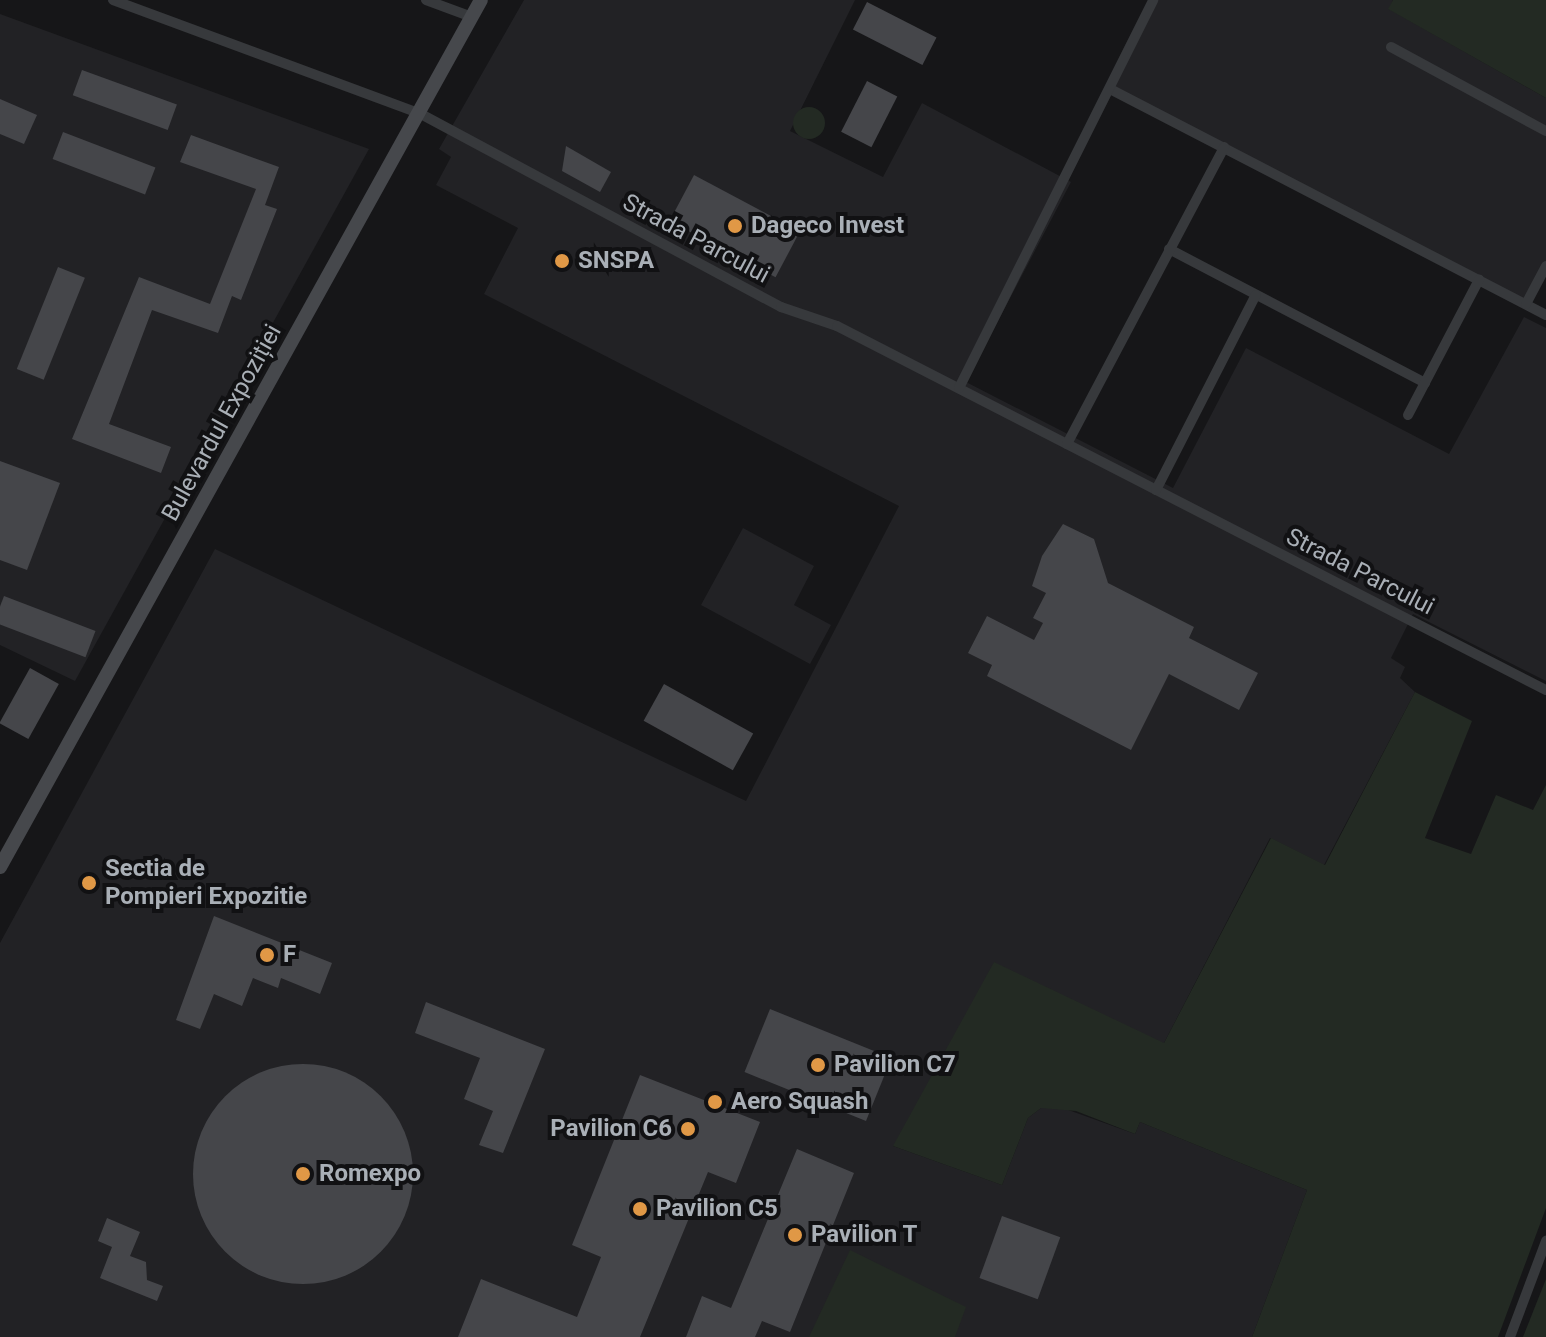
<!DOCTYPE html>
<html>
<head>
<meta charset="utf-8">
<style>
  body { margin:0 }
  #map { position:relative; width:1546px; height:1337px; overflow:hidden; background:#161618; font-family:Roboto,sans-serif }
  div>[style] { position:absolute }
  .built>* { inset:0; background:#222225 }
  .green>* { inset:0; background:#232a23 }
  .round { border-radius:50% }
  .building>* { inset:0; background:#45464a; transform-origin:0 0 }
  .street>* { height:10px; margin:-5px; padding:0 5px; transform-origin:5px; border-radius:5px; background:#37393c }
  .secondary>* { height:14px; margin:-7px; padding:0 7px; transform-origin:7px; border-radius:7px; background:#46484c }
  .dots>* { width:22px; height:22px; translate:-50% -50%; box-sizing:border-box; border:4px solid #111113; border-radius:50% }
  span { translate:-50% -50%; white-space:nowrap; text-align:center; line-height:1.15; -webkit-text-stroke:8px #111113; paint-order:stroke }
  .poi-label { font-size:24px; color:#a9afb6; font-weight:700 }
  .left { translate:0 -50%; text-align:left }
  .right { translate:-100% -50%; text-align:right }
  .street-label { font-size:24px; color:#a9afb6 }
</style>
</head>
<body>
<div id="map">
  <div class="built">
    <i style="clip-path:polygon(524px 0,855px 0,790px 131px,883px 177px,922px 103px,1071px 182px,966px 382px,1173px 488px,1246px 348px,1449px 454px,1524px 317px,1546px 328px,1546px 681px,1413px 614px,1391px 658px,1405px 667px,1400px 678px,1415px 692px,1324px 865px,1270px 838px,1164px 1043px,893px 1146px,1002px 1185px,1028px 1118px,1041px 1108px,1060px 1107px,1135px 1134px,1140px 1122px,1307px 1190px,1252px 1337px,0 1337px,0 943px,215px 549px,746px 801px,899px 506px,484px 294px,518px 228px,436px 185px,451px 157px,439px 149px)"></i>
    <i style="clip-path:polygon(1153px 0,1393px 0,1389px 9px,1546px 98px,1546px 266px,1526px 304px,1110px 89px)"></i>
    <i style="clip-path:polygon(0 14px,369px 149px,75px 681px,0 645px)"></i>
    <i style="clip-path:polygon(743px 528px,814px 566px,794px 605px,831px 625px,810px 664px,701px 605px)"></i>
  </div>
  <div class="green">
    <i style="clip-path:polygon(1393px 0,1546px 0,1546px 98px,1388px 9px)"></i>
    <i class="round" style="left:793px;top:107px;width:32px;height:32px"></i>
    <i style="clip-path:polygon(1415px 692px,1472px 721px,1425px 838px,1471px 854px,1496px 795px,1533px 810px,1546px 785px,1546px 1208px,1498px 1337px,1252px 1337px,1307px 1190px,1140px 1122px,1135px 1134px,1076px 1111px,1041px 1108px,1028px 1118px,1002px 1185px,893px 1146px,994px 962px,1164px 1043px,1271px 838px,1325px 865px)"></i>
    <i style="clip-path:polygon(850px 1250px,966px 1307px,955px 1337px,809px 1337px)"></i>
    <i style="clip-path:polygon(1546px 1279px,1546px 1337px,1523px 1337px)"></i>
  </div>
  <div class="building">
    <i style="left:867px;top:2px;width:78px;height:31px;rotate:27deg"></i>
    <i style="left:82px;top:70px;width:101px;height:27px;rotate:20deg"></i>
    <i style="left:867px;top:81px;width:34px;height:57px;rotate:27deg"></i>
    <i style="clip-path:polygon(0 99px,37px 115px,24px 144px,0 134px)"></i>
    <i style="left:63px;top:132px;width:99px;height:29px;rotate:21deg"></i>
    <i style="clip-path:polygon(191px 135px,279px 167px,265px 205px,277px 209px,241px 300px,232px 296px,218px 333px,152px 310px,109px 424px,171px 447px,161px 473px,72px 439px,139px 277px,210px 304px,256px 189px,180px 162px)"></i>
    <i style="clip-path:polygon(566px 146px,611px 172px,600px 192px,562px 171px)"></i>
    <i style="left:694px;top:175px;width:120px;height:52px;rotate:28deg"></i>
    <i style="left:58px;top:267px;width:29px;height:110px;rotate:22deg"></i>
    <i style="clip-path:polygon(0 461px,60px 483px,27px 570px,0 560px)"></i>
    <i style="clip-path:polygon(1063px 524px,1094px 539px,1108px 583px,1194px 627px,1189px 638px,1258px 673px,1239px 710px,1169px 674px,1131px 750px,987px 676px,992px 665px,968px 653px,987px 616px,1034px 640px,1043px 623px,1033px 618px,1046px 593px,1032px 586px,1042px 556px)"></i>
    <i style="left:4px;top:596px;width:98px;height:28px;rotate:21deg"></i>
    <i style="left:30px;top:668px;width:33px;height:63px;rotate:29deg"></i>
    <i style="left:664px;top:684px;width:102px;height:42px;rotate:29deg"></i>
    <i style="clip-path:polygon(214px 916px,332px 963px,320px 994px,281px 978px,278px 988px,253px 978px,242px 1006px,214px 994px,200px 1029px,176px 1020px)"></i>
    <i style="clip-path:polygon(426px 1002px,545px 1049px,503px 1153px,479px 1145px,493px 1111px,464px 1099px,480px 1058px,415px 1033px)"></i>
    <i style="left:770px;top:1009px;width:131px;height:68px;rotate:22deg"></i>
    <i class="round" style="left:193px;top:1064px;width:220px;height:220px"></i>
    <i style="clip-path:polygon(640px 1075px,760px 1122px,736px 1183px,708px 1172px,640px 1337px,458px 1337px,481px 1279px,577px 1317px,601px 1257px,572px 1245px)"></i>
    <i style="clip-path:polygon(797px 1149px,854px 1173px,790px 1332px,762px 1321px,755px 1337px,686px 1337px,702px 1296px,731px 1308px)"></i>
    <i style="left:1002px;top:1216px;width:62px;height:66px;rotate:20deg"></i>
    <i style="clip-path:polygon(107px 1218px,140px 1232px,130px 1256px,146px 1262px,147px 1280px,163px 1286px,157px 1301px,100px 1278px,112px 1247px,98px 1241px)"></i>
  </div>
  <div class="street">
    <i style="left:113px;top:0;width:326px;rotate:20.3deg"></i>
    <i style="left:419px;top:113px;width:411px;rotate:28.2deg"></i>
    <i style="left:781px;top:307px;width:59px;rotate:18.7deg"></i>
    <i style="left:837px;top:326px;width:797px;rotate:27.18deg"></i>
    <i style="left:426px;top:0;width:49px;rotate:20.3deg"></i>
    <i style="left:1391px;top:47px;width:176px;rotate:28.5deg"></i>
    <i style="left:1110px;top:89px;width:491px;rotate:27.4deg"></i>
    <i style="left:1169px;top:249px;width:289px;rotate:27.6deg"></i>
    <i style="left:1526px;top:304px;width:43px;rotate:-62.2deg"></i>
    <i style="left:959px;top:388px;width:434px;rotate:-63.4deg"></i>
    <i style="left:1408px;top:415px;width:153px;rotate:-62.3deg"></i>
    <i style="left:1067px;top:444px;width:336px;rotate:-62.1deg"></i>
    <i style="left:1156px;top:490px;width:219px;rotate:-62.9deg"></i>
    <i style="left:1510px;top:1337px;width:103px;rotate:-69.4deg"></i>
  </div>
  <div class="secondary">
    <i style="left:0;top:867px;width:991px;rotate:-60.98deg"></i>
  </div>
  <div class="dots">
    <i style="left:735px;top:226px;background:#e09846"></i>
    <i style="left:562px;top:261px;background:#e09846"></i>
    <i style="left:89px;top:883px;background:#e09846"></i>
    <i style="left:267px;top:955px;background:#e09846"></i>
    <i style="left:818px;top:1065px;background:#e09846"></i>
    <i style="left:715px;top:1102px;background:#e09846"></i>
    <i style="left:688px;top:1129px;background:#e09846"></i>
    <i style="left:303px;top:1174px;background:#e09846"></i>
    <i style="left:640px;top:1209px;background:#e09846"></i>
    <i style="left:795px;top:1235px;background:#e09846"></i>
  </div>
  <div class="poi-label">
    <span class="left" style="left:751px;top:226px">Dageco Invest</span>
    <span class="left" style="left:578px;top:261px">SNSPA</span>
    <span class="left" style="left:105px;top:883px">Sectia de<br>Pompieri Expozitie</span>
    <span class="left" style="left:283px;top:955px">F</span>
    <span class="left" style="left:834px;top:1065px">Pavilion C7</span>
    <span class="left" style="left:731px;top:1102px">Aero Squash</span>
    <span class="right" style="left:672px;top:1129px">Pavilion C6</span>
    <span class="left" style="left:319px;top:1174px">Romexpo</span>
    <span class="left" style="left:656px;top:1209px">Pavilion C5</span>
    <span class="left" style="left:811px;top:1235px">Pavilion T</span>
  </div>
  <div class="street-label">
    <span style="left:696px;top:239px;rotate:28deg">Strada Parcului</span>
    <span style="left:222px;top:423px;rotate:-61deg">Bulevardul Expoziției</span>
    <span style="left:1360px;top:572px;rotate:27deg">Strada Parcului</span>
  </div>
</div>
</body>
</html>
